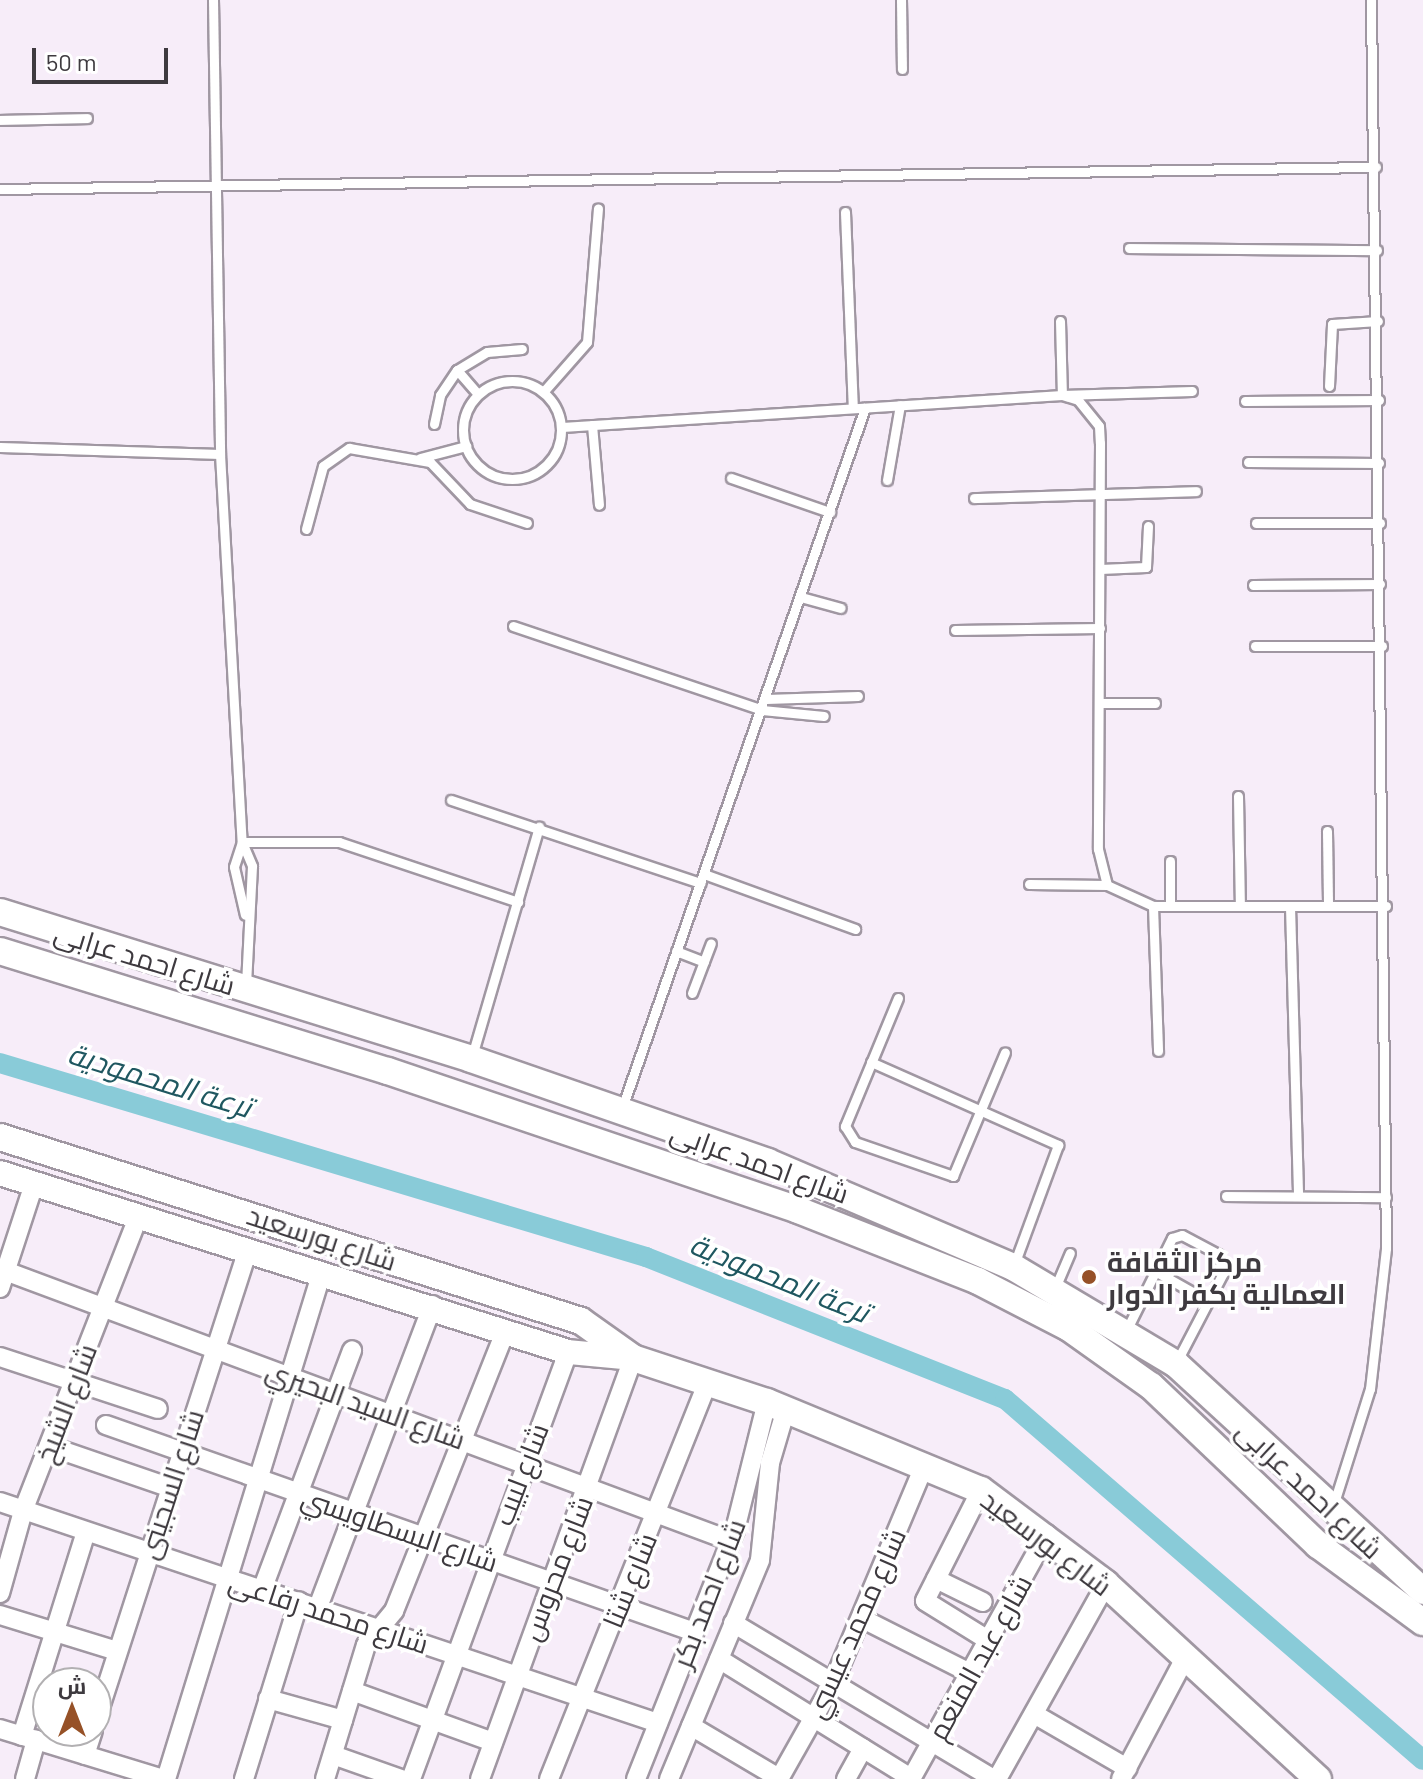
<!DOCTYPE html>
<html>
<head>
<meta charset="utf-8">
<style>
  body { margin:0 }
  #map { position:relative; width:1423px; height:1779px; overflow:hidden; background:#f7edf9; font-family:Barlow,Cairo,sans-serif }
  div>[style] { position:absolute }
  .canal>* { height:20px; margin:-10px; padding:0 10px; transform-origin:10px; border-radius:10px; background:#89cbd8 }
  .roads { filter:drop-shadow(2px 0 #a097a2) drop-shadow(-2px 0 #a097a2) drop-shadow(0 2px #a097a2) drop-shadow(0 -2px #a097a2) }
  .service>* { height:9px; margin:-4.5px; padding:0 4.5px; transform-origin:4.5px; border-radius:4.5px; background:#fff }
  .service>.ring { margin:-4.5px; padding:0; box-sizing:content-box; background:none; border:9px solid #fff; border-radius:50% }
  .minor>* { height:18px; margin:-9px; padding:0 9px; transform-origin:9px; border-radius:9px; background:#fff }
  .tertiary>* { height:24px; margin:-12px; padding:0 12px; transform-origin:12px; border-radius:12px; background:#fff }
  .secondary>* { height:26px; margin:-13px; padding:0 13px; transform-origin:13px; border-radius:13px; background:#fff }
  .dots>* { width:22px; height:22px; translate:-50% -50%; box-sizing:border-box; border:4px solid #fff; border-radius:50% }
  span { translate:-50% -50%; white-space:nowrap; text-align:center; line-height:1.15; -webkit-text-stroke:7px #fff; paint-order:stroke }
  .street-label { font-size:28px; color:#3e3a3f }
  .poi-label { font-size:28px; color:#3e3a3f; font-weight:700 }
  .left { translate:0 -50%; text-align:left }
  .water-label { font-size:30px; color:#1f5760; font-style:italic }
  .north { position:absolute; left:32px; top:1667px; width:80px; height:80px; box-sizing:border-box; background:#fff; border:2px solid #b2b0b2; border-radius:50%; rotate:0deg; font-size:22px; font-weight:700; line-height:32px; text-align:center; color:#3e3a3f }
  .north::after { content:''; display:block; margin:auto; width:28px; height:36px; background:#965127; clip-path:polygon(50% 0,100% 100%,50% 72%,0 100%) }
  .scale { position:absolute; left:32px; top:48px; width:136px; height:36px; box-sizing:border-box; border:4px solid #3e3a3f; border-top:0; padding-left:10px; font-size:24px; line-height:28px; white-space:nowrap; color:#3e3a3f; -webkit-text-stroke:6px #fff; paint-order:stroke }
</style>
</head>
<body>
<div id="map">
  <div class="canal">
    <i style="left:0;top:1063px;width:675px;rotate:16.72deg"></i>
    <i style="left:646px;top:1257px;width:386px;rotate:21.6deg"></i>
    <i style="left:1005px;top:1399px;width:552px;rotate:40.82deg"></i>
  </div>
  <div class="roads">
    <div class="service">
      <i style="left:213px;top:0;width:454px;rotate:89.1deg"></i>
      <i style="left:220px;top:454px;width:389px;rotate:86.8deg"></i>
      <i style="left:242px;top:842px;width:26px;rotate:67deg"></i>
      <i style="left:252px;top:866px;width:120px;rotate:92.9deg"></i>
      <i style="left:901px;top:0;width:69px;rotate:89.2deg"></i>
      <i style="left:0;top:120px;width:87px;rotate:-1.3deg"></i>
      <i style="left:0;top:189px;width:1376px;rotate:-0.92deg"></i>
      <i style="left:845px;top:212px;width:196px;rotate:87.7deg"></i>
      <i style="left:1129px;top:248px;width:248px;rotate:0.5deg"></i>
      <i style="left:1060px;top:321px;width:74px;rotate:88.5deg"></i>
      <i style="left:1062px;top:395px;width:130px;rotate:-1.8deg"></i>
      <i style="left:457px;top:370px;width:32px;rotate:49deg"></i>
      <i class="ring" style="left:463px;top:381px;width:89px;height:89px"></i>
      <i style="left:1329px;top:386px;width:62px;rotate:-87.2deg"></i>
      <i style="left:1332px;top:324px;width:46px;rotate:-3.7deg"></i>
      <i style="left:544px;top:391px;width:65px;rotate:-48.7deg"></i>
      <i style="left:587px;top:342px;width:134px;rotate:-85.3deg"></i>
      <i style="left:1245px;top:401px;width:134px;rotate:-0.4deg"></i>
      <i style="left:434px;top:424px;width:30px;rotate:-78deg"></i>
      <i style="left:440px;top:395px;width:30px;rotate:-56deg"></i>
      <i style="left:457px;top:370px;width:35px;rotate:-31deg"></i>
      <i style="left:487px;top:352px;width:35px;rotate:-5deg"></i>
      <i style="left:592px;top:425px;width:80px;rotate:85deg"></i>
      <i style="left:562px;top:427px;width:501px;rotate:-3.66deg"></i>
      <i style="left:1062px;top:395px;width:17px;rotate:17deg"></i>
      <i style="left:1078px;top:400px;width:33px;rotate:51deg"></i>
      <i style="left:1099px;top:426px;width:17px;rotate:87deg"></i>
      <i style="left:1100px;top:443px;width:406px;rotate:90.3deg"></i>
      <i style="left:1098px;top:849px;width:37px;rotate:76deg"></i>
      <i style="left:1107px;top:885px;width:51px;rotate:24.5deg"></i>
      <i style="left:1153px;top:906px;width:233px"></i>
      <i style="left:0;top:447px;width:220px;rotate:1.8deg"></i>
      <i style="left:420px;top:458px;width:48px;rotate:-14.6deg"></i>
      <i style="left:1248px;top:462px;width:131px;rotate:0.4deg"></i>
      <i style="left:731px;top:478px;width:105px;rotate:19deg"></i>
      <i style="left:887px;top:480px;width:76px;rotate:-80.2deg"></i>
      <i style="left:974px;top:498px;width:222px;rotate:-1.8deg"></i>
      <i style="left:1256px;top:523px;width:124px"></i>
      <i style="left:306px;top:529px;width:65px;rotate:-74.9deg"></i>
      <i style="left:323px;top:466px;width:32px;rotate:-35deg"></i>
      <i style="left:349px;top:448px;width:82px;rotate:9.8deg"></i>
      <i style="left:430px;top:462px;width:58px;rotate:46.4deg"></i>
      <i style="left:470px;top:504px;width:60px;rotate:18.4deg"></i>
      <i style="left:1100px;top:569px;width:46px;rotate:-2.5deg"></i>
      <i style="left:1146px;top:567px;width:41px;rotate:-87.2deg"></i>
      <i style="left:1253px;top:585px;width:127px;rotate:-0.5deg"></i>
      <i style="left:801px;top:597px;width:41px;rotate:15.4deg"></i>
      <i style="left:513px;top:626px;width:263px;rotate:18.6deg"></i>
      <i style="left:762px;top:710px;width:62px;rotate:5.5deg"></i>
      <i style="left:955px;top:630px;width:145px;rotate:-0.8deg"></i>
      <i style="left:1255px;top:646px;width:127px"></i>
      <i style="left:766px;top:699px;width:92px;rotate:-1.9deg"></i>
      <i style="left:1100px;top:703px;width:55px"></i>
      <i style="left:1238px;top:796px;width:110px;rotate:89deg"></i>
      <i style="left:451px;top:800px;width:263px;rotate:18.4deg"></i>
      <i style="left:1327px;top:831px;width:75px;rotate:89.2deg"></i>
      <i style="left:242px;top:842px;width:97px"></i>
      <i style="left:339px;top:842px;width:189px;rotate:18.5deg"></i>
      <i style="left:242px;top:842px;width:26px;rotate:108deg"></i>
      <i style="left:234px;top:867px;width:49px;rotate:77.1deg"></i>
      <i style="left:1170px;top:861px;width:45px;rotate:90deg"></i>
      <i style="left:704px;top:874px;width:161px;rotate:20deg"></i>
      <i style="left:1029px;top:884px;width:78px;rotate:0.7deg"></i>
      <i style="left:1153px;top:906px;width:145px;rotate:88deg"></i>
      <i style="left:1290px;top:906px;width:290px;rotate:88.4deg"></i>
      <i style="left:676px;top:951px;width:30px;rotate:21deg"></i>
      <i style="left:692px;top:993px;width:53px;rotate:-69.2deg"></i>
      <i style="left:898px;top:998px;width:139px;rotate:112.5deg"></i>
      <i style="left:845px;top:1126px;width:19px;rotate:58deg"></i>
      <i style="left:855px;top:1142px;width:104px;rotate:19.1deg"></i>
      <i style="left:953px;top:1176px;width:134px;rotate:-67.2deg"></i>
      <i style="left:472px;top:1056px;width:239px;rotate:-73.7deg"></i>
      <i style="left:871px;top:1062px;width:205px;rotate:23.9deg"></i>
      <i style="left:1058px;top:1145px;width:130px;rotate:110.2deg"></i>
      <i style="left:622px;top:1108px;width:741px;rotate:-70.86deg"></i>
      <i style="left:1226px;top:1196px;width:160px;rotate:0.4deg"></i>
      <i style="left:1155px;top:1271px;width:61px;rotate:29.5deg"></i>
      <i style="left:1055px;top:1288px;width:38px;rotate:-67deg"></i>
      <i style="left:1126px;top:1331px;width:104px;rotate:-63.7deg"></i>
      <i style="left:1172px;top:1238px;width:10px;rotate:-17deg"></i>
      <i style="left:1182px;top:1235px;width:41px;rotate:27.8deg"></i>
      <i style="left:1218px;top:1254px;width:20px;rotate:75deg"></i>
      <i style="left:1223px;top:1273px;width:99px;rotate:117.6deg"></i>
      <i style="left:1333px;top:1506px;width:123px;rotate:-72.5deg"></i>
      <i style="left:1370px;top:1389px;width:142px;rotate:-83.5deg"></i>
      <i style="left:1386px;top:1248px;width:1248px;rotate:-90.69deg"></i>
    </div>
    <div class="minor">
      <i style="left:0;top:1269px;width:780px;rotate:20.41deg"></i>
      <i style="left:0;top:1288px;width:109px;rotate:-71.9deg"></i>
      <i style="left:0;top:1357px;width:166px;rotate:18.2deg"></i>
      <i style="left:106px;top:1425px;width:623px;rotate:19.39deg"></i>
      <i style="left:49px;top:1446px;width:126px;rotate:19deg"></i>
      <i style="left:981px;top:1490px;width:124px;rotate:116.8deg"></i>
      <i style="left:925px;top:1601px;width:74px;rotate:31.8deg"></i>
      <i style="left:0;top:1502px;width:694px;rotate:18.57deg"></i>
      <i style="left:936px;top:1579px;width:52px;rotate:26.1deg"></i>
      <i style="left:262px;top:1590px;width:256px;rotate:-69.4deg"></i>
      <i style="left:0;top:1593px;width:85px;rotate:-74.3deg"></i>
      <i style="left:23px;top:1511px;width:316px;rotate:-68.6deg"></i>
      <i style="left:318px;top:1607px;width:323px;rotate:-69.2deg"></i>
      <i style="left:0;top:1615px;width:122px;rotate:17.1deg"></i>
      <i style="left:861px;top:1618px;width:122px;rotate:26.8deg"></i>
      <i style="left:733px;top:1623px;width:304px;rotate:30.9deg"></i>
      <i style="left:719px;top:1659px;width:226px;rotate:31.8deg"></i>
      <i style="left:352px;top:1691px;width:150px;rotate:19.9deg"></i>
      <i style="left:268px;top:1699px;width:78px;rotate:15.6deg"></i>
      <i style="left:1034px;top:1714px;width:108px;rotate:30.1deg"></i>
      <i style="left:96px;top:1720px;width:495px;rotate:-72.1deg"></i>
      <i style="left:691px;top:1726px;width:102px;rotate:30.6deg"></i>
      <i style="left:0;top:1729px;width:171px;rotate:17deg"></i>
      <i style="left:22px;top:1736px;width:214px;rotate:-72.6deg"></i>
      <i style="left:85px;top:1755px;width:25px;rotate:-72deg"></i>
      <i style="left:333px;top:1755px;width:72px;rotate:19.4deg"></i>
      <i style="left:25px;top:1779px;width:41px;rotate:-74.2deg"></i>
      <i style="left:166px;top:1779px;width:530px;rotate:-72.9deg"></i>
      <i style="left:244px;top:1779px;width:186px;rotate:-72.8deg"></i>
      <i style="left:325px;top:1779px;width:140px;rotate:-73deg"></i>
      <i style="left:366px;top:1645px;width:44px;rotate:-50.5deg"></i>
      <i style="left:394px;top:1611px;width:302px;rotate:-68.3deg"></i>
      <i style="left:411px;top:1779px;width:455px;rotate:-69.8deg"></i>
      <i style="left:480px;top:1779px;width:448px;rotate:-70deg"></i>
      <i style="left:549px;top:1779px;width:429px;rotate:-68.2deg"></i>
      <i style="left:636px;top:1779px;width:268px;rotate:-68.3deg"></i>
      <i style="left:735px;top:1530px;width:132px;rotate:-76deg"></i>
      <i style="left:669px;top:1779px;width:237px;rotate:-67.4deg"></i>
      <i style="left:760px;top:1560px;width:98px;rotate:-84.1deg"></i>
      <i style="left:770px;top:1463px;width:56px;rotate:-73.5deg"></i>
      <i style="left:779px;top:1779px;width:110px;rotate:-60.6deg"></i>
      <i style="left:833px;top:1683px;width:238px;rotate:-67.2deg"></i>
      <i style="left:846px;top:1779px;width:35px;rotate:-61deg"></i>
      <i style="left:911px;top:1779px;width:280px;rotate:-61deg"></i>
      <i style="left:997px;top:1779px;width:223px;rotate:-60.8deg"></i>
      <i style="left:1121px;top:1779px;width:137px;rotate:-62.1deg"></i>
    </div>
    <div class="tertiary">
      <i style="left:0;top:1173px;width:596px;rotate:17.49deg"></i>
      <i style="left:568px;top:1352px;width:65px;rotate:5.3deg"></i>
    </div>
    <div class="secondary">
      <i style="left:0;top:912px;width:493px;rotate:17.3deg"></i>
      <i style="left:471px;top:1059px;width:314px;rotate:19.1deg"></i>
      <i style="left:768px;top:1162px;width:267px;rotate:23.2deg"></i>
      <i style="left:1013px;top:1267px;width:190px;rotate:30.8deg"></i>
      <i style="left:1176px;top:1364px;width:335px;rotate:42.6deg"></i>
      <i style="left:0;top:951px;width:406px;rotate:17.2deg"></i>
      <i style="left:388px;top:1071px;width:433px;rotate:18.7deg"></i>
      <i style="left:798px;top:1210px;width:193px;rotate:21.5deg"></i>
      <i style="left:978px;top:1281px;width:102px;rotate:27.3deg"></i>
      <i style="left:1069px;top:1328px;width:100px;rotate:35.3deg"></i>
      <i style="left:1151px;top:1386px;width:231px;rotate:43.6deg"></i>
      <i style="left:1318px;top:1545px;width:130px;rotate:36.3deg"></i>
      <i style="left:0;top:1137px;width:609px;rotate:17.57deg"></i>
      <i style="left:581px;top:1321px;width:64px;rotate:35.4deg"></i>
      <i style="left:633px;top:1358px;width:141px;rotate:18.2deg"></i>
      <i style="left:767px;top:1402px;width:231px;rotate:22.4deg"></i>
      <i style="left:981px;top:1490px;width:156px;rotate:36.9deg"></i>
      <i style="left:1106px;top:1584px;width:288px;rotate:42.6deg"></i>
    </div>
  </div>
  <div class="dots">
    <i style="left:1089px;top:1277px;background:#965127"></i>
  </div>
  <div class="street-label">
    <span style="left:145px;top:958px;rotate:17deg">شارع احمد عرابى</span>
    <span style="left:760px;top:1162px;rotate:20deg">شارع احمد عرابى</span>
    <span style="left:322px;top:1237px;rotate:18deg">شارع بورسعيد</span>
    <span style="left:65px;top:1403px;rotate:-69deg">شارع الشيخ</span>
    <span style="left:366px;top:1404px;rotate:20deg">شارع السيد البحيري</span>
    <span style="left:520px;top:1474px;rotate:-69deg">شارع لبيب</span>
    <span style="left:170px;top:1484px;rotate:-72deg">شارع السجينى</span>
    <span style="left:1310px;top:1489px;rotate:43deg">شارع احمد عرابى</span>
    <span style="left:400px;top:1529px;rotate:19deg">شارع البسطاويسي</span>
    <span style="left:1047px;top:1542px;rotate:37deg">شارع بورسعيد</span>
    <span style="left:556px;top:1568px;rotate:-69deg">شارع محروس</span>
    <span style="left:629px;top:1580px;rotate:-68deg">شارع شتا</span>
    <span style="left:708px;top:1593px;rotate:-69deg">شارع احمد بكر</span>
    <span style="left:329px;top:1612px;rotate:18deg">شارع محمد رفاعى</span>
    <span style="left:855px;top:1623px;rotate:-66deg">شارع محمد عيسي</span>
    <span style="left:979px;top:1657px;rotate:-61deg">شارع عبد المنعم</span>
  </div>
  <div class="poi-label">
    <span class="left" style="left:1107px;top:1277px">مركز الثقافة<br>العمالية بكفر الدوار</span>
  </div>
  <div class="water-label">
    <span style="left:160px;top:1079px;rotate:17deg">ترعة المحمودية</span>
    <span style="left:780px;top:1277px;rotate:22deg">ترعة المحمودية</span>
  </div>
  <div class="north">ش</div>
  <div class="scale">50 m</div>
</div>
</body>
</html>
